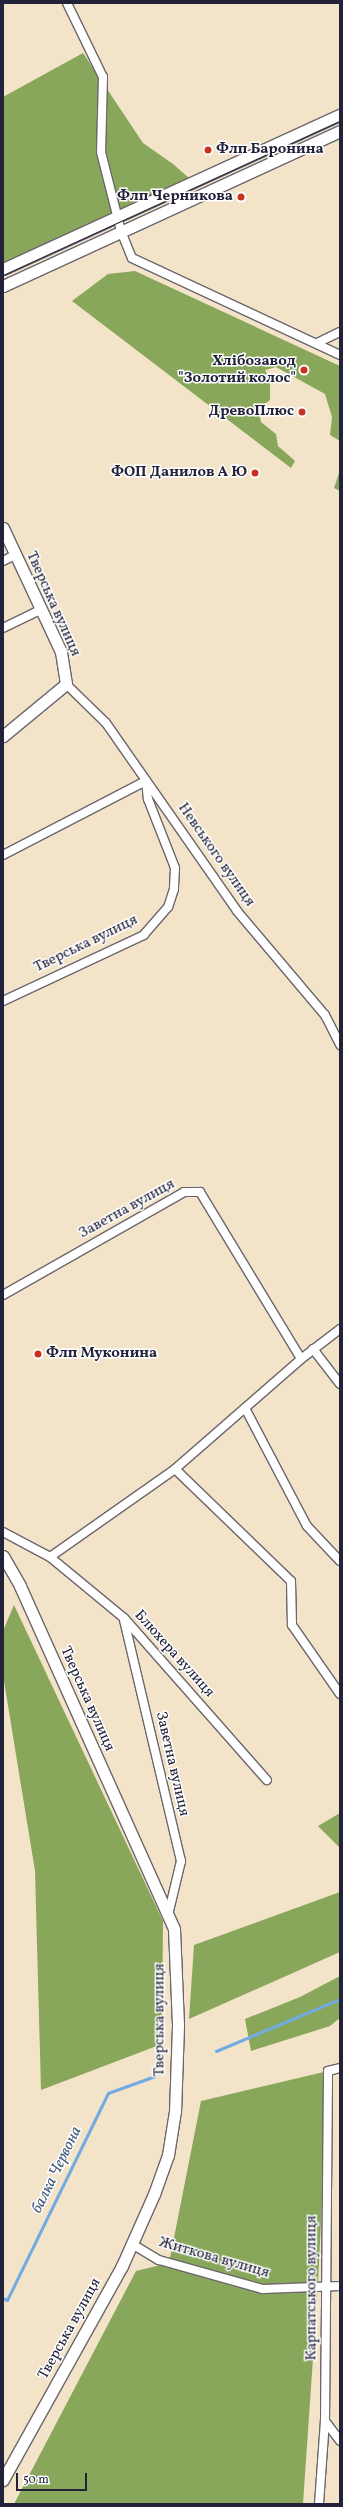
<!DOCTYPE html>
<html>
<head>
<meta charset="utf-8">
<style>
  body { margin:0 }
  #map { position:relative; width:343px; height:2507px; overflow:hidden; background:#f3e3c8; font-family:Vollkorn,serif }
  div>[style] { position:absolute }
  .forest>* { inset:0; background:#89a75b }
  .stream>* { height:3px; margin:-1.5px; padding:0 1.5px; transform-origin:1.5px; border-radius:1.5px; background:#71abe1 }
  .roads { filter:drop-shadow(1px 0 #6b666c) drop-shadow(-1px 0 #6b666c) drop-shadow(0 1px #6b666c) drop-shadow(0 -1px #6b666c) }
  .minor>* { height:8px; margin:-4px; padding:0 4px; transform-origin:4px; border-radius:4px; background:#fff }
  .secondary>* { height:11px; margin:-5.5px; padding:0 5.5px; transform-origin:5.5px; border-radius:5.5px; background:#fff }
  .tram>* { height:1px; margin:-0.5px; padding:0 0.5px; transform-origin:0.5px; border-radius:0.5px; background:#22223b }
  .dots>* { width:11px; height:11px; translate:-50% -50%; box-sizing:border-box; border:2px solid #fff; border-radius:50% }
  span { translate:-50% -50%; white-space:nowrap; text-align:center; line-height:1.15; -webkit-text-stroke:3px #fff; paint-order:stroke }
  .poi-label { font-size:15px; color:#22223b; font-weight:700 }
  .left { translate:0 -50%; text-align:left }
  .right { translate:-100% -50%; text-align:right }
  .street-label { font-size:15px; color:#22223b }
  .water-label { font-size:16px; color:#42597d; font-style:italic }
  .frame { position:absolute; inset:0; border:4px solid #22223b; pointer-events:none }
  .scale { position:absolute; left:16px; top:2473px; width:71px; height:18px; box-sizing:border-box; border:2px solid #22223b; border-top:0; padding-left:5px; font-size:12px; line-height:14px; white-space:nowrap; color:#22223b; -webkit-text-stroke:3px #fff; paint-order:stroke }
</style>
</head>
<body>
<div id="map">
  <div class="forest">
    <i style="clip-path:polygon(83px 53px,143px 143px,173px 164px,189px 178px,3px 263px,3px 97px)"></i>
    <i style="clip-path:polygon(135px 271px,340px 366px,340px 441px,330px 435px,332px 417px,325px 394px,276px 367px,265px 370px,270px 380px,270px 400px,258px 409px,261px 422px,276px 434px,278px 446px,295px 461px,291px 468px,72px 301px,108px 274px)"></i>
    <i style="clip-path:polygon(340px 470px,340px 491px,334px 488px)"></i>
    <i style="clip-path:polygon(14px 1605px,163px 1921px,162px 2044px,41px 2090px,35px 1871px,3px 1675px,3px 1631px)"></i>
    <i style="clip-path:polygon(340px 1813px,340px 1848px,318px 1826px)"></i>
    <i style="clip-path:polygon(340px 1892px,340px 1952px,189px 2019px,194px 1945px)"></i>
    <i style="clip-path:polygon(340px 1976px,340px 2018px,330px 2026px,251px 2051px,245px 2019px,300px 1997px)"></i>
    <i style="clip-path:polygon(328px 2071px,318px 2285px,303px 2504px,14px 2504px,136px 2271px,169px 2263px,201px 2101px)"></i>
  </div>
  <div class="stream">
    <i style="left:216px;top:2051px;width:134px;rotate:-22.8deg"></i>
    <i style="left:3px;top:2298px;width:4px;rotate:27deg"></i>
    <i style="left:7px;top:2300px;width:230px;rotate:-64deg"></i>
    <i style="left:108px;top:2093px;width:50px;rotate:-19.9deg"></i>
  </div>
  <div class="roads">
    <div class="minor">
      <i style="left:67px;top:3px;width:82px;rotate:64.1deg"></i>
      <i style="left:103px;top:77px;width:75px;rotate:91.5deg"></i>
      <i style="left:101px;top:152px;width:81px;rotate:75.8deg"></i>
      <i style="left:121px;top:231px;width:29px;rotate:68deg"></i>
      <i style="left:132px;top:258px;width:230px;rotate:25deg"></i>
      <i style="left:317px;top:343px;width:25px;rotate:-26deg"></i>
      <i style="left:3px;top:561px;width:13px;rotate:-27deg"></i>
      <i style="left:3px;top:628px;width:41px;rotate:-25.9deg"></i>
      <i style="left:66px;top:684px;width:56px;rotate:44.3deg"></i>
      <i style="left:106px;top:723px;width:229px;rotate:55.1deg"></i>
      <i style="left:237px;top:911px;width:136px;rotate:49.8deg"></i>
      <i style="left:325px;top:1015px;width:34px;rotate:63deg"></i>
      <i style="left:3px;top:855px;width:161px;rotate:-27.4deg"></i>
      <i style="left:146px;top:781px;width:18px;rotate:84deg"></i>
      <i style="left:148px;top:799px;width:74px;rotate:68.6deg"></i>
      <i style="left:175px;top:868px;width:21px;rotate:93deg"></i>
      <i style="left:174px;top:889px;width:19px;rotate:108deg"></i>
      <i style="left:168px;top:907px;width:37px;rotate:131deg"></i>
      <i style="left:144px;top:935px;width:156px;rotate:154.9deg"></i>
      <i style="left:3px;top:1295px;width:208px;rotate:-29.6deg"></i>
      <i style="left:184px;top:1192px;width:16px"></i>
      <i style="left:200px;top:1192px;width:195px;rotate:58.8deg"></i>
      <i style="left:313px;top:1349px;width:44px;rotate:52.4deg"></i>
      <i style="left:245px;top:1408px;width:133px;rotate:62.3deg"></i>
      <i style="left:307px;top:1526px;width:48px;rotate:46.7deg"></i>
      <i style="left:175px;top:1469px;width:161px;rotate:44deg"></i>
      <i style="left:291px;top:1581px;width:44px;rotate:88.7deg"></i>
      <i style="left:292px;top:1625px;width:84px;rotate:55.2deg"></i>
      <i style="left:3px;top:1532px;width:53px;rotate:28deg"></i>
      <i style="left:50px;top:1557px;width:153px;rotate:-35.1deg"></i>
      <i style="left:175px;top:1469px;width:167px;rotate:-41.1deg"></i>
      <i style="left:301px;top:1359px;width:49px;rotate:-37.6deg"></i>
      <i style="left:50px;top:1557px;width:96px;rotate:39.5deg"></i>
      <i style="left:124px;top:1618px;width:216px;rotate:48.6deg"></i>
      <i style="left:124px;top:1620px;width:248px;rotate:76.7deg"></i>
      <i style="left:181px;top:1861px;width:56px;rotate:103.5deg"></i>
      <i style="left:132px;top:2244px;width:31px;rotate:31deg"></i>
      <i style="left:159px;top:2260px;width:108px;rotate:15.6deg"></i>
      <i style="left:263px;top:2289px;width:77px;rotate:-2.2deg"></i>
      <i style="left:325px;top:2421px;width:25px;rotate:53deg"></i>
      <i style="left:319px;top:2504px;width:83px;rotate:-85.9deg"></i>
      <i style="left:325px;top:2421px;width:350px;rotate:-89.5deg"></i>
      <i style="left:328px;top:2071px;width:12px;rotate:-14deg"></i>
    </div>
    <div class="secondary">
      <i style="left:3px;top:269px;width:371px;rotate:-24.6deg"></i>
      <i style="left:3px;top:286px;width:371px;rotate:-24.7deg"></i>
      <i style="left:3px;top:528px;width:137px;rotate:64.9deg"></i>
      <i style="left:61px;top:652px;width:32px;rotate:81deg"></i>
      <i style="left:66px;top:684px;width:82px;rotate:140.5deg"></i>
      <i style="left:3px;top:1556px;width:34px;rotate:60deg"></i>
      <i style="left:20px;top:1586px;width:376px;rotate:65.8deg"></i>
      <i style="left:174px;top:1929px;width:97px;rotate:87.6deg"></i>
      <i style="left:178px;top:2026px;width:85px;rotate:92deg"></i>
      <i style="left:175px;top:2111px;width:45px;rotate:99deg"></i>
      <i style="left:168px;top:2155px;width:41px;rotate:109.7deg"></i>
      <i style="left:154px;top:2194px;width:79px;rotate:114deg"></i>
      <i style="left:122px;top:2266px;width:245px;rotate:119.1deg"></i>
    </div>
  </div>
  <div class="tram">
    <i style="left:3px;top:275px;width:371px;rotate:-24.6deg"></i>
  </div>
  <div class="dots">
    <i style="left:208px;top:150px;background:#c8321e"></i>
    <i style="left:241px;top:197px;background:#c8321e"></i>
    <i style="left:304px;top:370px;background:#c8321e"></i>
    <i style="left:302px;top:412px;background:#c8321e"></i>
    <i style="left:255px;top:473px;background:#c8321e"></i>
    <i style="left:38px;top:1354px;background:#c8321e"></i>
  </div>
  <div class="poi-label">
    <span class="left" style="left:216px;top:150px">Флп Баронина</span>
    <span class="right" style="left:233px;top:197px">Флп Черникова</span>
    <span class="right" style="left:296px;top:370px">Хлібозавод<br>"Золотий колос"</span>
    <span class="right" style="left:294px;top:412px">ДревоПлюс</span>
    <span class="right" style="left:247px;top:473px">ФОП Данилов А Ю</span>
    <span class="left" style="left:46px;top:1354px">Флп Муконина</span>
  </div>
  <div class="street-label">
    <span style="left:53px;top:604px;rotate:66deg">Тверська вулиця</span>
    <span style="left:216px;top:855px;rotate:55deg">Невського вулиця</span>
    <span style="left:86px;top:944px;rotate:-26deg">Тверська вулиця</span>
    <span style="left:127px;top:1209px;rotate:-29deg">Заветна вулиця</span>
    <span style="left:174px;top:1654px;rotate:48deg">Блюхера вулиця</span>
    <span style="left:87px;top:1699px;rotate:66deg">Тверська вулиця</span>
    <span style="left:172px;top:1764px;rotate:77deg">Заветна вулиця</span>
    <span style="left:160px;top:2020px;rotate:-90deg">Тверська вулиця</span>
    <span style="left:214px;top:2258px;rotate:16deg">Житкова вулиця</span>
    <span style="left:312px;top:2288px;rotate:-90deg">Карпатського вулиця</span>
    <span style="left:70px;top:2329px;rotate:-61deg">Тверська вулиця</span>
  </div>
  <div class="water-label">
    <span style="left:57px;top:2170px;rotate:-64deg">балка Червона</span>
  </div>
  <div class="frame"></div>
  <div class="scale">50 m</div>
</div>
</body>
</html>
